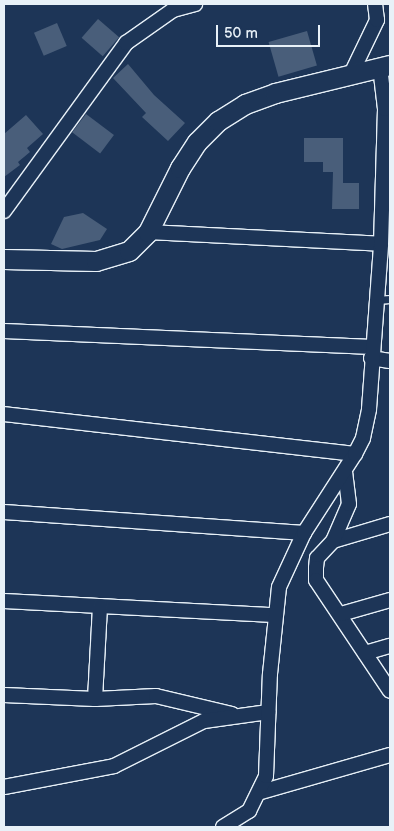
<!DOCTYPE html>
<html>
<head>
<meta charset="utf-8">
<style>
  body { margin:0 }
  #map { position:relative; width:394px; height:831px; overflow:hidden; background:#1d3557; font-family:"Balsamiq Sans",sans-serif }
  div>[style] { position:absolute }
  .building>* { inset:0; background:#495e7a; transform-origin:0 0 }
  .roads { filter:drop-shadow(1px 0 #e8f1f8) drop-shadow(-1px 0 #e8f1f8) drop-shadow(0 1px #e8f1f8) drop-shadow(0 -1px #e8f1f8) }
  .service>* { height:7px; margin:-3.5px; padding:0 3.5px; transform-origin:3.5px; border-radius:3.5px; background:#1d3557 }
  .minor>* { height:14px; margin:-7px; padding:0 7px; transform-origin:7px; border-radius:7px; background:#1d3557 }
  .secondary>* { height:19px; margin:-9.5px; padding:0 9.5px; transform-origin:9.5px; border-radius:9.5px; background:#1d3557 }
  span { translate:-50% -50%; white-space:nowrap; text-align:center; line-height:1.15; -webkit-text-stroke:4px #1d3557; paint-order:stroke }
  .frame { position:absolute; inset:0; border:5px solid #e8f1f8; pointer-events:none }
  .scale { position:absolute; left:216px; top:25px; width:104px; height:22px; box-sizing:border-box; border:2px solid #e8f1f8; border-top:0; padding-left:6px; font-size:15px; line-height:18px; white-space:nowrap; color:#e8f1f8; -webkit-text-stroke:4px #1d3557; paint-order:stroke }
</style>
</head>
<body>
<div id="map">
  <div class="building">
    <i style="left:98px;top:19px;width:28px;height:25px;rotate:41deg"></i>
    <i style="left:57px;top:23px;width:25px;height:25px;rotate:67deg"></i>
    <i style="left:307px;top:31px;width:36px;height:40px;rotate:74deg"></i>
    <i style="clip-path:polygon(128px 64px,154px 95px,185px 123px,168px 141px,142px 117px,146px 113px,113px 78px)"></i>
    <i style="left:86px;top:114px;width:35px;height:23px;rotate:37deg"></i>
    <i style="clip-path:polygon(26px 115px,43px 134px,27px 148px,30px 152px,18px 162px,20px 165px,4px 177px,4px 134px)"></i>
    <i style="clip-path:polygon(304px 138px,343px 138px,343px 183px,359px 183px,359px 209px,332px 209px,333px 172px,323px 172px,323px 162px,304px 162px)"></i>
    <i style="clip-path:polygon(83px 213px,107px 229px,100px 240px,62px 249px,51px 244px,64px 217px)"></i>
  </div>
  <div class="roads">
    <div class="service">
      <i style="left:376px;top:300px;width:14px;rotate:-4deg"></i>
    </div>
    <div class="minor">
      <i style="left:352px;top:72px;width:58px;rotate:-64.3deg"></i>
      <i style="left:377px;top:20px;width:16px;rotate:-97deg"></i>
      <i style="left:4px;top:211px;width:208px;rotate:-54deg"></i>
      <i style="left:126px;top:43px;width:57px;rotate:-35.1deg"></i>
      <i style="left:173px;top:10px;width:23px;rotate:-15deg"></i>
      <i style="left:148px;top:232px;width:233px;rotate:2.9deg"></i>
      <i style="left:4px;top:331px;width:369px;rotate:2.5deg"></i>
      <i style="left:371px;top:358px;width:19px;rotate:9deg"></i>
      <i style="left:4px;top:414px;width:353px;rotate:6.5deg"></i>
      <i style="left:4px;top:512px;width:301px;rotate:4deg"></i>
      <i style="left:390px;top:524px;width:59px;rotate:163.4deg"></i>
      <i style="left:333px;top:541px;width:23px;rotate:133deg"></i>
      <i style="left:317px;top:558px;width:10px;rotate:96deg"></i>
      <i style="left:316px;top:568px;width:12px;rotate:90deg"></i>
      <i style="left:316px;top:580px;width:133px;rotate:56.3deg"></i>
      <i style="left:333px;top:541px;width:40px;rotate:-66.6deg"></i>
      <i style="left:349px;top:504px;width:31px;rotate:-97deg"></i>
      <i style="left:4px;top:601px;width:270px;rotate:3deg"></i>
      <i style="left:341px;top:614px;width:51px;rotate:-15.9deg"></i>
      <i style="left:365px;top:653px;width:26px;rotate:-16deg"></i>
      <i style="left:4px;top:695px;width:91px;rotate:2.5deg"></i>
      <i style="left:95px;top:699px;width:61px;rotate:-2.8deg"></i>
      <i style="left:156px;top:696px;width:78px;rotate:13.3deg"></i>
      <i style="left:95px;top:699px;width:93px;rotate:-86.9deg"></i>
      <i style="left:4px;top:787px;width:112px;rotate:-10.8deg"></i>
      <i style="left:114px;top:766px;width:101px;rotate:-26.6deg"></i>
      <i style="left:204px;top:721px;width:65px;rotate:-8deg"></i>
      <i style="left:261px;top:792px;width:134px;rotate:-16deg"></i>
      <i style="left:223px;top:827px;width:31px;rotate:-32deg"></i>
      <i style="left:249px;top:811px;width:39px;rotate:-64deg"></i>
      <i style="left:266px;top:776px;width:102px;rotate:-87.8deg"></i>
      <i style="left:270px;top:674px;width:87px;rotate:-84.1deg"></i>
      <i style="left:279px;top:587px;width:60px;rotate:-65.2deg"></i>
      <i style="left:304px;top:533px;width:94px;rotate:-57.2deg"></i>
      <i style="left:355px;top:454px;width:18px;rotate:-63deg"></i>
      <i style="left:363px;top:438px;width:30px;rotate:-78deg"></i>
      <i style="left:369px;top:409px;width:165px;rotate:-85.8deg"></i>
      <i style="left:381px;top:244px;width:135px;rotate:-88.3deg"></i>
      <i style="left:385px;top:109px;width:42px;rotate:-96.8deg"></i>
    </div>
    <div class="secondary">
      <i style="left:4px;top:259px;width:92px;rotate:1.2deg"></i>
      <i style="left:96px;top:261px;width:34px;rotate:-17deg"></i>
      <i style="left:129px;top:251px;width:27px;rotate:-45deg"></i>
      <i style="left:148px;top:232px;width:72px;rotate:-63.4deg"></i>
      <i style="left:180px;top:168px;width:31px;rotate:-57deg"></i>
      <i style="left:197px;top:142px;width:30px;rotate:-45deg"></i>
      <i style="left:218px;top:121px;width:32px;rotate:-32deg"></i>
      <i style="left:245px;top:104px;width:32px;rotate:-20deg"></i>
      <i style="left:275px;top:93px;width:118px;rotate:-13.7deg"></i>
    </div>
  </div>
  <div class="frame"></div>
  <div class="scale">50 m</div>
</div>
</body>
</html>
